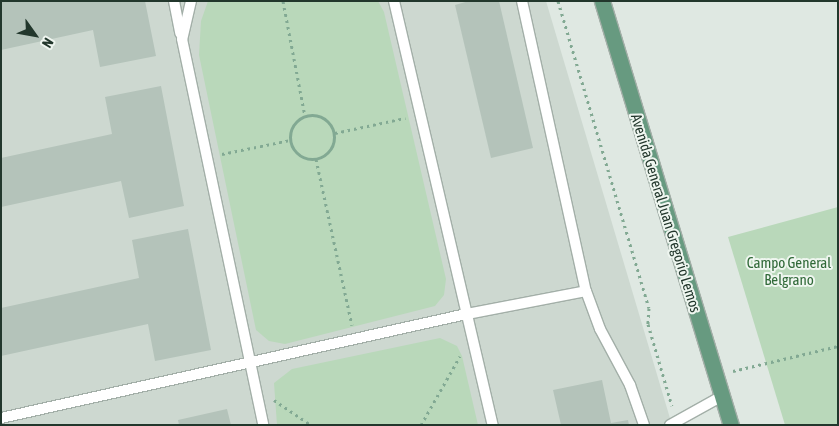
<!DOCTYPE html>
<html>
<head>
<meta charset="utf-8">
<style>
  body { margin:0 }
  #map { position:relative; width:839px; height:426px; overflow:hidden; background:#dfe8e2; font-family:"Asap Condensed",sans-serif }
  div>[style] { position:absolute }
  .built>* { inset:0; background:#cdd8d0 }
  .green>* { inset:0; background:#b9d8ba }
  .building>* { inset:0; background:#b4c3ba }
  .path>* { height:3px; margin-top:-1.5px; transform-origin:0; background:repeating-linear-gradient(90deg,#82a993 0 2.5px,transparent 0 6.5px) }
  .path>.ring { margin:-1.5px; padding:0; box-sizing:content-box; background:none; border:3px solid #82a993; border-radius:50% }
  .roads { filter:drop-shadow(1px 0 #a3afa8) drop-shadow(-1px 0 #a3afa8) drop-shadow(0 1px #a3afa8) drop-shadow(0 -1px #a3afa8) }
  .service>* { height:10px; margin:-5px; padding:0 5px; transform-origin:5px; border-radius:5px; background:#fff }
  .primary>* { height:15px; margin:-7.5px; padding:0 7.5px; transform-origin:7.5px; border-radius:7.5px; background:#679a80 }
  span { translate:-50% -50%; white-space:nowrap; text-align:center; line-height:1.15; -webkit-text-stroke:4px #eff6f0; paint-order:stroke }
  .street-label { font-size:15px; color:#22372c }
  .park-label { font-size:15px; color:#306938 }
  .frame { position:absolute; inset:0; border:2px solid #22372c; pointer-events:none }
  .north { position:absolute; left:10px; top:10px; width:50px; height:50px; -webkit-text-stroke:4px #eff6f0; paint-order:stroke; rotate:122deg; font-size:14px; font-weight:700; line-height:20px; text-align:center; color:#22372c }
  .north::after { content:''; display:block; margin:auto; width:18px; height:22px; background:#22372c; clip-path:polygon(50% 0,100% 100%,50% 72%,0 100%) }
</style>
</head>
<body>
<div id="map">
  <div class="built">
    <i style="clip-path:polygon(1px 1px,546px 1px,672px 425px,1px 425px)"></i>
  </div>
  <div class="green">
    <i style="clip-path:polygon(208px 1px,378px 1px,384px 12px,446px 279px,444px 295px,435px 306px,285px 344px,269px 341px,256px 330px,199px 55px,201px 21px)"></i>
    <i style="clip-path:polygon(838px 207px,838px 425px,785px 425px,728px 237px)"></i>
    <i style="clip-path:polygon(440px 338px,457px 346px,462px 356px,478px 425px,277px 425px,274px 383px,292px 369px)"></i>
  </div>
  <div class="building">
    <i style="clip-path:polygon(145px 1px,156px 56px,100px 67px,93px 30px,1px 50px,1px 2px)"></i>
    <i style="clip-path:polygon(469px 1px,499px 1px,533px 148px,491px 158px,455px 5px)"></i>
    <i style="clip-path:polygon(161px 86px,184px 206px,129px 218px,121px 181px,1px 207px,1px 158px,112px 134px,105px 97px)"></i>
    <i style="clip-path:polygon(188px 229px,211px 350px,155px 361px,148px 324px,1px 356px,1px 308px,139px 278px,132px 240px)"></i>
    <i style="clip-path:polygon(602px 380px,611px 423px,628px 420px,629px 425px,561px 425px,553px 390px)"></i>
    <i style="clip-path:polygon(227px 409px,231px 425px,179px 425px,178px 420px)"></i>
  </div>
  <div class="path">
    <i style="left:283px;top:1px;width:117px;rotate:79.2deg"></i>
    <i style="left:558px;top:1px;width:320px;rotate:73.5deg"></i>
    <i style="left:649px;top:308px;width:16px;rotate:94deg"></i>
    <i style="left:648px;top:324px;width:85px;rotate:73.7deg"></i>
    <i class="ring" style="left:290px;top:115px;width:41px;height:41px"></i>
    <i style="left:335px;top:133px;width:72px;rotate:-12.1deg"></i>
    <i style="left:222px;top:154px;width:69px;rotate:-11.6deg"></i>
    <i style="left:316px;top:159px;width:170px;rotate:77.8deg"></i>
    <i style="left:733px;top:371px;width:108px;rotate:-13.4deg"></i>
    <i style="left:274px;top:400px;width:45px;rotate:34deg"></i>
    <i style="left:421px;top:425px;width:79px;rotate:-60.5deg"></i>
  </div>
  <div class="roads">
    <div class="service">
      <i style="left:174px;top:1px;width:33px;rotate:79deg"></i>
      <i style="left:191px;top:1px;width:39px;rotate:103deg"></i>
      <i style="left:182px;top:39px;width:394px;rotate:78.1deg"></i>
      <i style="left:394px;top:1px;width:435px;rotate:76.9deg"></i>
      <i style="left:522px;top:1px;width:297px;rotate:77.6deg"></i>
      <i style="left:1px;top:418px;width:477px;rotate:-12.6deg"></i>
      <i style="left:467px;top:314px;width:121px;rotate:-10.9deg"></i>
      <i style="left:586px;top:291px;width:40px;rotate:69.8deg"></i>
      <i style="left:600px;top:329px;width:64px;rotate:61.8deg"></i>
      <i style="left:630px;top:385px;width:42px;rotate:70.7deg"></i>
      <i style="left:670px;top:425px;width:60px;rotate:-29.1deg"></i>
    </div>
    <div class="primary">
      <i style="left:602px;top:1px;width:443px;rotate:73.1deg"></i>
    </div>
  </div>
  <div class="street-label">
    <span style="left:666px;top:213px;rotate:73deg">Avenida General Juan Gregorio Lemos</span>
  </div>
  <div class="park-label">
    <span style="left:789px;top:271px">Campo General<br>Belgrano</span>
  </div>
  <div class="frame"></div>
  <div class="north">N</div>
</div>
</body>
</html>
